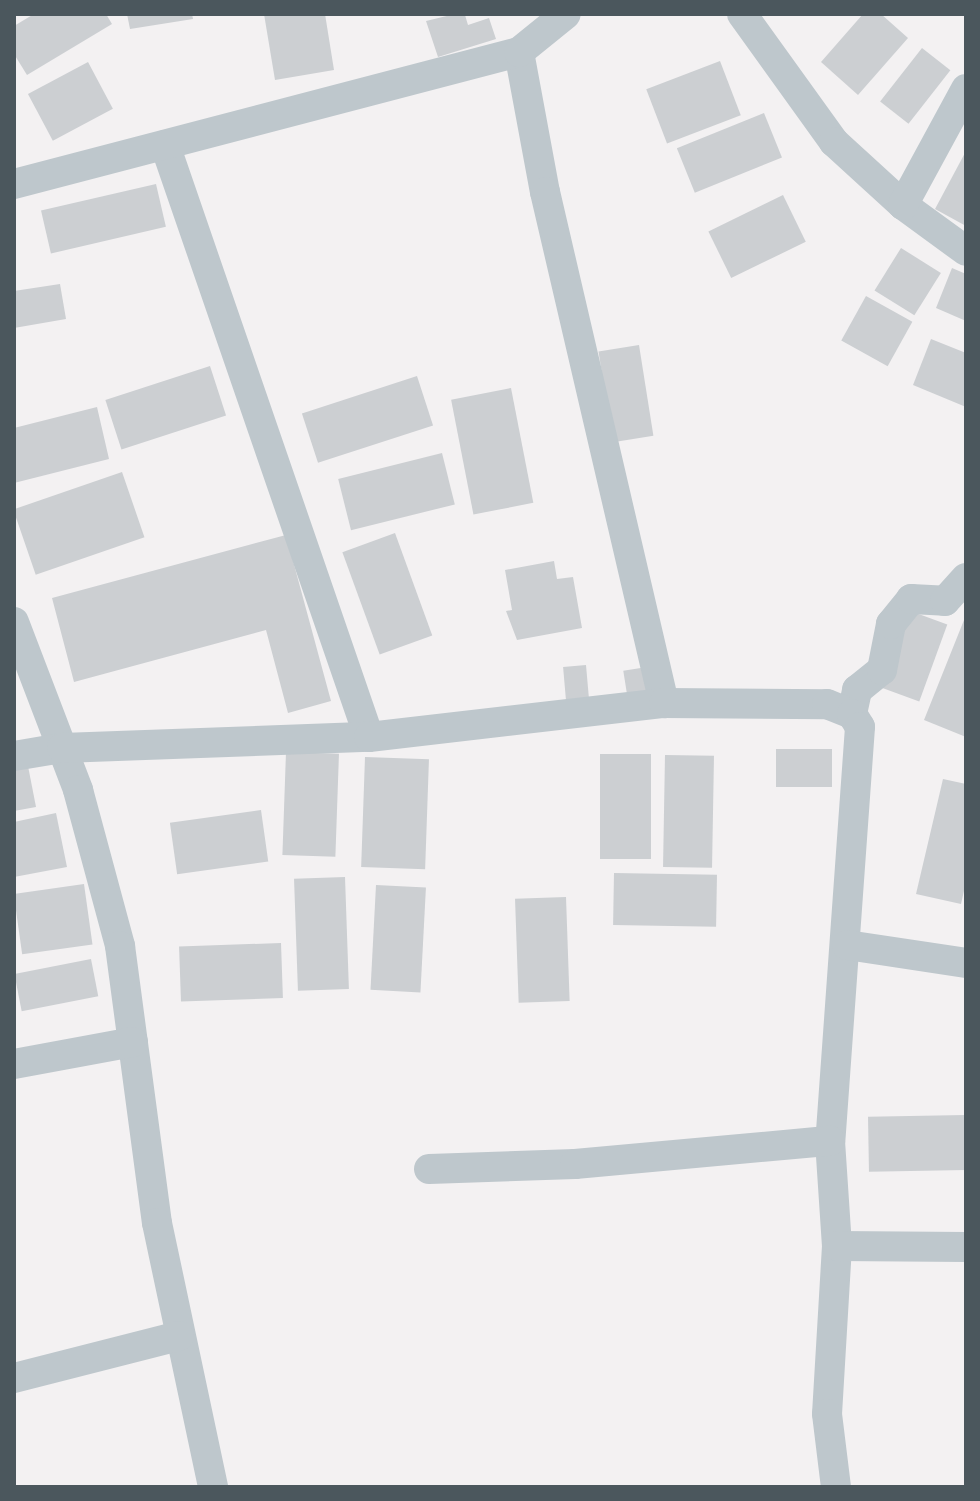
<!DOCTYPE html>
<html>
<head>
<meta charset="utf-8">
<style>
  body { margin:0 }
  #map { position:relative; width:980px; height:1501px; overflow:hidden; background:#f3f1f2; font-family:"Varela Round",sans-serif }
  div>[style] { position:absolute }
  .building>* { inset:0; background:#cccfd2; transform-origin:0 0 }
  .minor>* { height:30px; margin:-15px; padding:0 15px; transform-origin:15px; border-radius:15px; background:#bec7cc }
  span { translate:-50% -50%; white-space:nowrap; text-align:center; line-height:1.15; -webkit-text-stroke:6px #fff; paint-order:stroke }
  .frame { position:absolute; inset:0; border:16px solid #4b575d; pointer-events:none }
</style>
</head>
<body>
<div id="map">
  <div class="building">
    <i style="clip-path:polygon(34px 14px,106px 14px,112px 24px,27px 75px,14px 54px,14px 26px)"></i>
    <i style="clip-path:polygon(127px 14px,192px 14px,193px 19px,130px 29px)"></i>
    <i style="clip-path:polygon(264px 14px,325px 14px,334px 70px,275px 80px)"></i>
    <i style="clip-path:polygon(455px 14px,465px 15px,468px 25px,489px 18px,496px 39px,438px 57px,426px 21px)"></i>
    <i style="clip-path:polygon(863px 14px,881px 14px,908px 38px,858px 95px,821px 62px)"></i>
    <i style="left:922px;top:48px;width:36px;height:68px;rotate:38deg"></i>
    <i style="left:720px;top:61px;width:58px;height:79px;rotate:69deg"></i>
    <i style="left:88px;top:62px;width:53px;height:68px;rotate:62deg"></i>
    <i style="left:764px;top:113px;width:48px;height:94px;rotate:68deg"></i>
    <i style="clip-path:polygon(966px 151px,966px 226px,935px 209px)"></i>
    <i style="left:156px;top:184px;width:44px;height:118px;rotate:77deg"></i>
    <i style="left:783px;top:195px;width:52px;height:83px;rotate:64deg"></i>
    <i style="left:901px;top:248px;width:47px;height:50px;rotate:32deg"></i>
    <i style="clip-path:polygon(952px 268px,966px 274px,966px 321px,936px 308px)"></i>
    <i style="clip-path:polygon(60px 284px,66px 319px,14px 328px,14px 291px)"></i>
    <i style="left:866px;top:296px;width:53px;height:51px;rotate:29deg"></i>
    <i style="clip-path:polygon(931px 339px,966px 353px,966px 407px,913px 385px)"></i>
    <i style="left:639px;top:345px;width:92px;height:41px;rotate:81deg"></i>
    <i style="left:210px;top:366px;width:52px;height:110px;rotate:72deg"></i>
    <i style="left:417px;top:376px;width:52px;height:121px;rotate:72deg"></i>
    <i style="left:511px;top:388px;width:117px;height:61px;rotate:79deg"></i>
    <i style="clip-path:polygon(97px 407px,109px 459px,14px 483px,14px 428px)"></i>
    <i style="left:442px;top:453px;width:53px;height:107px;rotate:76deg"></i>
    <i style="left:122px;top:472px;width:69px;height:115px;rotate:71deg"></i>
    <i style="left:395px;top:533px;width:109px;height:56px;rotate:70deg"></i>
    <i style="clip-path:polygon(286px 535px,331px 701px,288px 713px,266px 630px,74px 682px,52px 598px)"></i>
    <i style="clip-path:polygon(554px 561px,557px 579px,573px 577px,582px 628px,517px 640px,506px 611px,512px 610px,505px 570px)"></i>
    <i style="left:905px;top:609px;width:45px;height:82px;rotate:20deg"></i>
    <i style="clip-path:polygon(966px 615px,966px 737px,924px 720px)"></i>
    <i style="left:586px;top:665px;width:33px;height:23px;rotate:85deg"></i>
    <i style="left:647px;top:667px;width:30px;height:24px;rotate:81deg"></i>
    <i style="left:776px;top:749px;width:56px;height:38px"></i>
    <i style="left:286px;top:752px;width:53px;height:103px;rotate:2deg"></i>
    <i style="left:600px;top:754px;width:51px;height:105px"></i>
    <i style="left:665px;top:755px;width:49px;height:112px;rotate:1deg"></i>
    <i style="left:365px;top:757px;width:64px;height:110px;rotate:2deg"></i>
    <i style="clip-path:polygon(28px 766px,36px 807px,14px 811px,14px 769px)"></i>
    <i style="clip-path:polygon(943px 779px,966px 784px,966px 882px,961px 904px,916px 894px)"></i>
    <i style="left:261px;top:810px;width:52px;height:92px;rotate:82deg"></i>
    <i style="clip-path:polygon(56px 813px,67px 867px,14px 877px,14px 822px)"></i>
    <i style="left:614px;top:873px;width:103px;height:52px;rotate:1deg"></i>
    <i style="left:345px;top:877px;width:112px;height:51px;rotate:88deg"></i>
    <i style="left:84px;top:884px;width:61px;height:71px;rotate:82deg"></i>
    <i style="left:376px;top:885px;width:50px;height:105px;rotate:3deg"></i>
    <i style="left:566px;top:897px;width:104px;height:51px;rotate:88deg"></i>
    <i style="left:281px;top:943px;width:55px;height:102px;rotate:88deg"></i>
    <i style="left:91px;top:959px;width:38px;height:78px;rotate:79deg"></i>
    <i style="left:965px;top:1115px;width:55px;height:97px;rotate:89deg"></i>
  </div>
  <div class="minor">
    <i style="left:742px;top:14px;width:158px;rotate:54.3deg"></i>
    <i style="left:834px;top:142px;width:93px;rotate:42.4deg"></i>
    <i style="left:903px;top:205px;width:78px;rotate:36.1deg"></i>
    <i style="left:519px;top:52px;width:142px;rotate:79.5deg"></i>
    <i style="left:545px;top:192px;width:525px;rotate:76.89deg"></i>
    <i style="left:165px;top:145px;width:626px;rotate:70.99deg"></i>
    <i style="left:14px;top:184px;width:522px;rotate:-14.65deg"></i>
    <i style="left:519px;top:52px;width:60px;rotate:-39deg"></i>
    <i style="left:903px;top:205px;width:132px;rotate:-61.5deg"></i>
    <i style="left:14px;top:622px;width:180px;rotate:69.1deg"></i>
    <i style="left:78px;top:790px;width:162px;rotate:74.9deg"></i>
    <i style="left:120px;top:946px;width:279px;rotate:82.4deg"></i>
    <i style="left:157px;top:1223px;width:270px;rotate:78deg"></i>
    <i style="left:852px;top:714px;width:25px;rotate:-78deg"></i>
    <i style="left:857px;top:690px;width:32px;rotate:-39deg"></i>
    <i style="left:882px;top:670px;width:47px;rotate:-78.9deg"></i>
    <i style="left:891px;top:624px;width:32px;rotate:-51deg"></i>
    <i style="left:911px;top:599px;width:34px;rotate:3deg"></i>
    <i style="left:945px;top:601px;width:31px;rotate:-48deg"></i>
    <i style="left:14px;top:756px;width:49px;rotate:-9.5deg"></i>
    <i style="left:62px;top:748px;width:307px;rotate:-2.1deg"></i>
    <i style="left:369px;top:737px;width:297px;rotate:-6.6deg"></i>
    <i style="left:664px;top:703px;width:163px;rotate:0.4deg"></i>
    <i style="left:827px;top:704px;width:27px;rotate:22deg"></i>
    <i style="left:852px;top:714px;width:15px;rotate:58deg"></i>
    <i style="left:860px;top:727px;width:415px;rotate:94.1deg"></i>
    <i style="left:830px;top:1141px;width:105px;rotate:86.2deg"></i>
    <i style="left:837px;top:1246px;width:168px;rotate:93.4deg"></i>
    <i style="left:827px;top:1414px;width:74px;rotate:83deg"></i>
    <i style="left:847px;top:945px;width:120px;rotate:8.6deg"></i>
    <i style="left:14px;top:1064px;width:121px;rotate:-10.5deg"></i>
    <i style="left:429px;top:1169px;width:146px;rotate:-2deg"></i>
    <i style="left:575px;top:1164px;width:256px;rotate:-5.2deg"></i>
    <i style="left:837px;top:1246px;width:129px;rotate:0.4deg"></i>
    <i style="left:14px;top:1378px;width:170px;rotate:-14.3deg"></i>
  </div>
  <div class="frame"></div>
</div>
</body>
</html>
